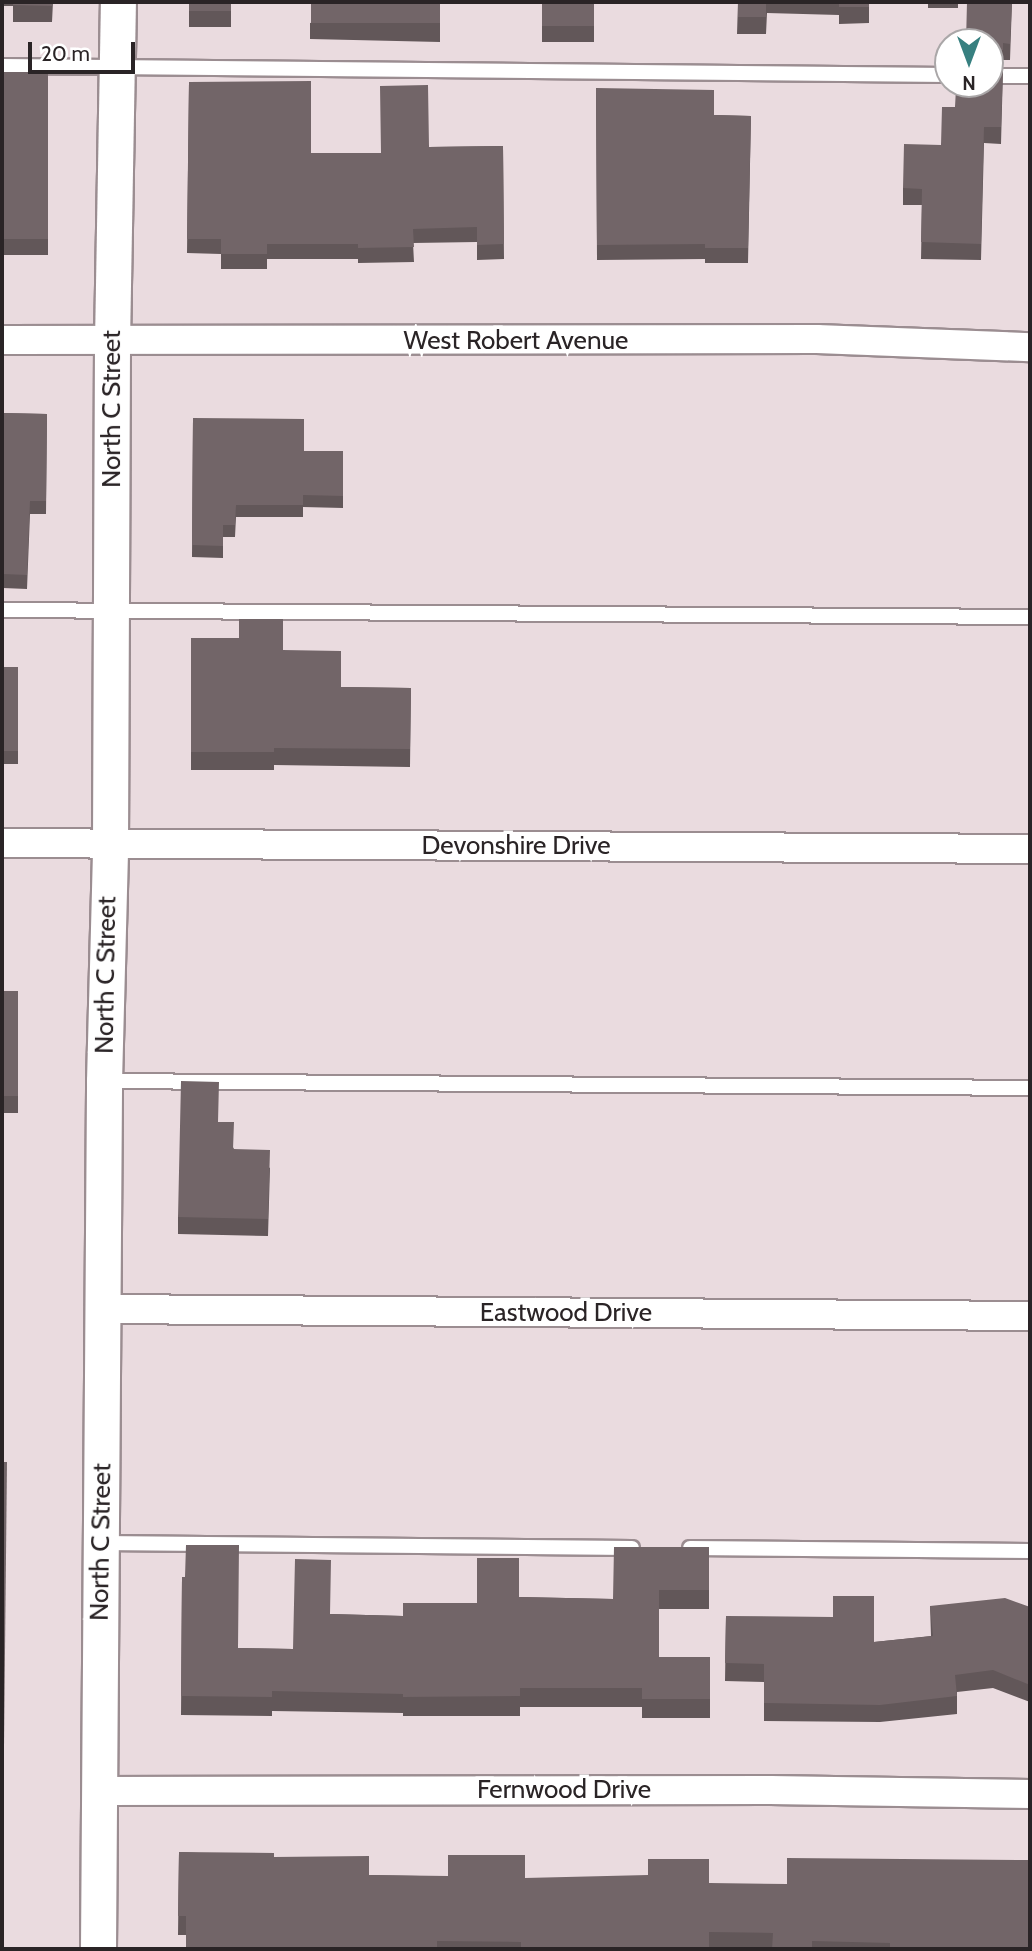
<!DOCTYPE html>
<html>
<head>
<meta charset="utf-8">
<style>
  body { margin:0 }
  #map { position:relative; width:1032px; height:1951px; overflow:hidden; background:#eadbdf; font-family:Cabin,sans-serif }
  div>[style] { position:absolute }
  .roads { filter:drop-shadow(2px 0 #9b8d91) drop-shadow(-2px 0 #9b8d91) drop-shadow(0 2px #9b8d91) drop-shadow(0 -2px #9b8d91) }
  .service>* { height:14px; margin:-7px; padding:0 7px; transform-origin:7px; border-radius:7px; background:#fff }
  .minor>* { height:28px; margin:-14px; padding:0 14px; transform-origin:14px; border-radius:14px; background:#fff }
  .tertiary>* { height:35px; margin:-17.5px; padding:0 17.5px; transform-origin:17.5px; border-radius:17.5px; background:#fff }
  .wall>* { inset:0; background:#625759; transform-origin:0 0 }
  .building>* { inset:0; background:#726568; transform-origin:0 0 }
  span { translate:-50% -50%; white-space:nowrap; text-align:center; line-height:1.15; -webkit-text-stroke:7px #fff; paint-order:stroke }
  .street-label { font-size:26px; color:#2a2426 }
  .frame { position:absolute; inset:0; border:4px solid #2a2426; pointer-events:none }
  .north { position:absolute; left:934px; top:28px; width:70px; height:70px; box-sizing:border-box; background:#fff; border:2px solid #aaa7a8; border-radius:50%; rotate:180deg; font-size:19px; font-weight:700; line-height:28px; text-align:center; color:#2a2426 }
  .north::after { content:''; display:block; margin:auto; width:24px; height:32px; background:#378080; clip-path:polygon(50% 0,100% 100%,50% 72%,0 100%) }
  .scale { position:absolute; left:28px; top:42px; width:107px; height:32px; box-sizing:border-box; border:4px solid #2a2426; border-top:0; padding-left:9px; font-size:21px; line-height:24px; white-space:nowrap; color:#2a2426; -webkit-text-stroke:5px #fff; paint-order:stroke }
</style>
</head>
<body>
<div id="map">
  <div class="roads">
    <div class="service">
      <i style="left:2px;top:66px;width:946px;rotate:0.55deg"></i>
      <i style="left:990px;top:76px;width:40px"></i>
      <i style="left:2px;top:610px;width:1028px;rotate:0.39deg"></i>
      <i style="left:105px;top:1081px;width:925px;rotate:0.43deg"></i>
      <i style="left:101px;top:1543px;width:531px;rotate:0.54deg"></i>
      <i style="left:690px;top:1548px;width:340px;rotate:0.5deg"></i>
    </div>
    <div class="minor">
      <i style="left:2px;top:340px;width:815px;rotate:-0.07deg"></i>
      <i style="left:817px;top:339px;width:213px;rotate:2.2deg"></i>
      <i style="left:2px;top:843px;width:1028px;rotate:0.33deg"></i>
      <i style="left:102px;top:1309px;width:928px;rotate:0.43deg"></i>
      <i style="left:98px;top:1791px;width:672px;rotate:-0.09deg"></i>
      <i style="left:770px;top:1790px;width:260px;rotate:0.9deg"></i>
    </div>
    <div class="tertiary">
      <i style="left:98px;top:1949px;width:868px;rotate:-89.6deg"></i>
      <i style="left:104px;top:1081px;width:237px;rotate:-88.5deg"></i>
      <i style="left:110px;top:844px;width:502px;rotate:-89.77deg"></i>
      <i style="left:112px;top:342px;width:340px;rotate:-89deg"></i>
    </div>
  </div>
  <div class="wall">
    <i style="clip-path:polygon(2px 2px,53px 2px,52px 22px,13px 22px,13px 6px,2px 6px)"></i>
    <i style="left:189px;top:2px;width:42px;height:25px"></i>
    <i style="clip-path:polygon(440px 2px,440px 42px,310px 39px,310px 23px)"></i>
    <i style="left:542px;top:2px;width:52px;height:40px"></i>
    <i style="clip-path:polygon(738px 2px,869px 2px,869px 23px,839px 24px,839px 15px,767px 13px,766px 34px,737px 34px)"></i>
    <i style="left:928px;top:2px;width:30px;height:6px"></i>
    <i style="clip-path:polygon(1012px 2px,1010px 60px,1003px 60px,1003px 66px,990px 67px,990px 42px)"></i>
    <i style="clip-path:polygon(1003px 69px,1001px 144px,984px 143px,981px 260px,921px 259px,922px 205px,903px 205px,903px 188px,941px 145px,955px 107px,964px 88px)"></i>
    <i style="left:2px;top:72px;width:46px;height:183px"></i>
    <i style="clip-path:polygon(189px 82px,311px 153px,381px 153px,429px 147px,503px 146px,504px 259px,477px 260px,477px 242px,413px 243px,414px 262px,358px 263px,358px 259px,267px 259px,267px 269px,221px 269px,221px 254px,187px 253px)"></i>
    <i style="clip-path:polygon(596px 88px,714px 115px,751px 116px,748px 263px,705px 263px,705px 259px,597px 260px)"></i>
    <i style="clip-path:polygon(2px 413px,47px 414px,46px 514px,30px 514px,27px 589px,3px 588px,3px 600px)"></i>
    <i style="clip-path:polygon(193px 418px,304px 451px,343px 451px,343px 508px,303px 507px,303px 517px,236px 517px,235px 537px,223px 537px,223px 558px,192px 557px)"></i>
    <i style="clip-path:polygon(2px 606px,3px 667px,18px 667px,18px 764px,2px 764px)"></i>
    <i style="clip-path:polygon(191px 638px,283px 650px,341px 687px,411px 688px,410px 767px,274px 765px,274px 770px,191px 770px)"></i>
    <i style="left:2px;top:991px;width:16px;height:122px"></i>
    <i style="clip-path:polygon(219px 1122px,234px 1149px,270px 1168px,268px 1236px,178px 1234px,178px 1217px)"></i>
    <i style="clip-path:polygon(709px 1547px,709px 1609px,659px 1609px,659px 1657px,710px 1657px,710px 1718px,642px 1718px,642px 1707px,520px 1707px,520px 1716px,403px 1716px,403px 1713px,272px 1711px,272px 1716px,181px 1715px,182px 1577px,238px 1648px,293px 1649px,330px 1614px,403px 1616px,477px 1603px,519px 1597px,613px 1599px)"></i>
    <i style="clip-path:polygon(930px 1606px,1030px 1607px,1030px 1702px,993px 1688px,957px 1692px,957px 1714px,880px 1722px,764px 1721px,764px 1682px,725px 1681px,726px 1616px,874px 1642px,931px 1636px)"></i>
    <i style="clip-path:polygon(179px 1852px,274px 1857px,369px 1875px,525px 1878px,709px 1883px,1030px 1949px,186px 1949px,186px 1935px,178px 1935px)"></i>
  </div>
  <div class="building">
    <i style="clip-path:polygon(13px 2px,52px 2px,52px 6px,13px 5px)"></i>
    <i style="left:189px;top:2px;width:42px;height:9px"></i>
    <i style="left:311px;top:2px;width:129px;height:21px"></i>
    <i style="left:542px;top:2px;width:52px;height:24px"></i>
    <i style="left:738px;top:2px;width:28px;height:15px"></i>
    <i style="left:839px;top:2px;width:30px;height:5px"></i>
    <i style="clip-path:polygon(967px 2px,1012px 2px,1010px 44px,1003px 43px,1003px 50px,990px 51px,990px 42px,966px 42px)"></i>
    <i style="clip-path:polygon(990px 69px,1003px 69px,1001px 127px,984px 127px,981px 244px,921px 242px,922px 189px,903px 188px,904px 144px,941px 145px,942px 107px,955px 107px,956px 88px,964px 88px,965px 84px,990px 84px)"></i>
    <i style="left:2px;top:72px;width:46px;height:167px"></i>
    <i style="clip-path:polygon(311px 81px,311px 153px,381px 153px,380px 86px,428px 85px,429px 147px,503px 146px,504px 244px,477px 245px,477px 227px,413px 229px,414px 247px,358px 248px,358px 244px,267px 244px,267px 254px,221px 254px,221px 239px,187px 239px,189px 82px)"></i>
    <i style="clip-path:polygon(596px 88px,714px 90px,714px 115px,751px 116px,748px 248px,705px 248px,705px 244px,597px 245px)"></i>
    <i style="clip-path:polygon(2px 413px,47px 414px,46px 501px,30px 501px,27px 575px,3px 574px,3px 587px,2px 587px)"></i>
    <i style="clip-path:polygon(193px 418px,304px 419px,304px 451px,343px 451px,343px 496px,303px 495px,303px 505px,236px 505px,235px 525px,223px 525px,223px 546px,192px 545px)"></i>
    <i style="clip-path:polygon(2px 606px,3px 606px,3px 667px,18px 667px,18px 751px,2px 751px)"></i>
    <i style="clip-path:polygon(239px 619px,283px 619px,283px 650px,341px 651px,341px 687px,411px 688px,410px 749px,274px 748px,274px 752px,191px 752px,191px 638px,239px 638px)"></i>
    <i style="left:2px;top:991px;width:16px;height:105px"></i>
    <i style="clip-path:polygon(181px 1081px,219px 1082px,218px 1122px,234px 1122px,233px 1149px,270px 1150px,268px 1219px,178px 1217px)"></i>
    <i style="clip-path:polygon(2px 1462px,7px 1462px,2px 1937px)"></i>
    <i style="clip-path:polygon(186px 1545px,239px 1545px,238px 1648px,293px 1649px,295px 1559px,331px 1560px,330px 1614px,403px 1616px,403px 1603px,477px 1603px,477px 1558px,519px 1558px,519px 1597px,613px 1599px,614px 1547px,709px 1547px,709px 1590px,659px 1590px,659px 1657px,710px 1657px,710px 1699px,642px 1699px,642px 1688px,520px 1688px,520px 1696px,403px 1697px,403px 1694px,272px 1691px,272px 1697px,181px 1696px,182px 1577px,185px 1577px)"></i>
    <i style="clip-path:polygon(833px 1596px,874px 1596px,874px 1642px,933px 1636px,930px 1606px,1005px 1598px,1030px 1607px,1030px 1685px,993px 1670px,955px 1675px,957px 1696px,880px 1705px,764px 1703px,764px 1664px,725px 1663px,726px 1616px,833px 1617px)"></i>
    <i style="clip-path:polygon(179px 1852px,274px 1853px,274px 1857px,369px 1856px,369px 1875px,448px 1876px,448px 1855px,525px 1855px,525px 1878px,648px 1875px,648px 1859px,709px 1859px,709px 1883px,787px 1884px,787px 1858px,1030px 1860px,1030px 1949px,890px 1949px,890px 1943px,812px 1941px,812px 1949px,772px 1949px,773px 1933px,709px 1932px,709px 1949px,521px 1949px,521px 1942px,437px 1941px,437px 1949px,186px 1949px,186px 1916px,178px 1916px)"></i>
  </div>
  <div class="street-label">
    <span style="left:516px;top:341px">West Robert Avenue</span>
    <span style="left:112px;top:409px;rotate:-90deg">North C Street</span>
    <span style="left:516px;top:846px">Devonshire Drive</span>
    <span style="left:106px;top:975px;rotate:-89deg">North C Street</span>
    <span style="left:566px;top:1313px">Eastwood Drive</span>
    <span style="left:101px;top:1542px;rotate:-89deg">North C Street</span>
    <span style="left:564px;top:1790px">Fernwood Drive</span>
  </div>
  <div class="frame"></div>
  <div class="north">N</div>
  <div class="scale">20 m</div>
</div>
</body>
</html>
